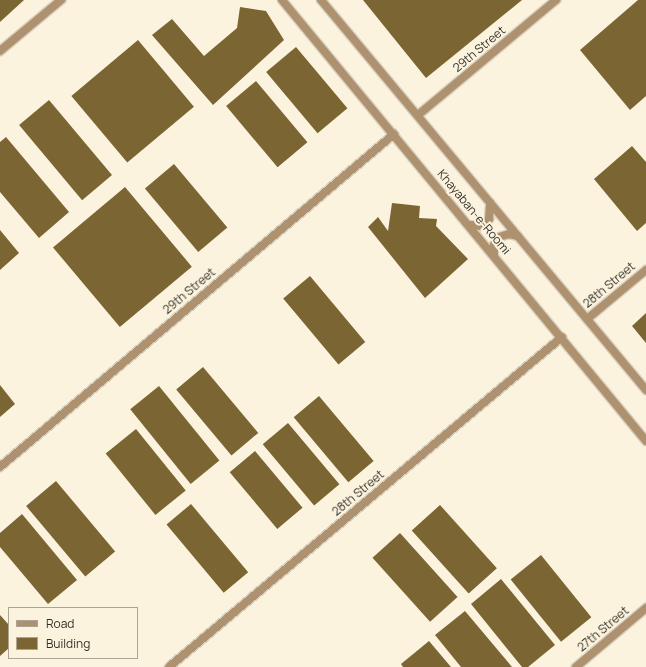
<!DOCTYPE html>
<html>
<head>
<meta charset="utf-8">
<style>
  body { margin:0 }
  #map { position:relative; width:646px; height:667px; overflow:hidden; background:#fcf3df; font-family:Manrope,sans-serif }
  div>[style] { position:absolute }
  .building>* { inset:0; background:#7b6533; transform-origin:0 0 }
  .roads { filter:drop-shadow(1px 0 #d8d0be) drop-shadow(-1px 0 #d8d0be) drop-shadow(0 1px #d8d0be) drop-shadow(0 -1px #d8d0be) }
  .minor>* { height:8px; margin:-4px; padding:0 4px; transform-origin:4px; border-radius:4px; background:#ae916e }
  .tertiary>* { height:8px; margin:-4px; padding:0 4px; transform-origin:4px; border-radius:4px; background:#ae916e }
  span { translate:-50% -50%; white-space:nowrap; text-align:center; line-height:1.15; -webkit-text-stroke:4px #fcf3df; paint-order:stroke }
  .street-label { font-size:12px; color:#333028 }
  .legend { position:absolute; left:8px; top:607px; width:130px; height:52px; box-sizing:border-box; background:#fcf3df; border:1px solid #aca596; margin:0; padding:5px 7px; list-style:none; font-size:12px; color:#333028 }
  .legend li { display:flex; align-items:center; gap:8px; height:20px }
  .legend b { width:20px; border:1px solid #aca596 }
</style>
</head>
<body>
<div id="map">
  <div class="building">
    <i style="clip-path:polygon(0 0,24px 0,0 22px)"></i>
    <i style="clip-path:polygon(363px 0,522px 0,426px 78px)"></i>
    <i style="clip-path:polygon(638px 0,646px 0,646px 96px,630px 110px,580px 50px)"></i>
    <i style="clip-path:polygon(240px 7px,266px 11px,284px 40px,213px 105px,152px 35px,172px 19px,204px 56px,237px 28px)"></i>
    <i style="left:138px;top:40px;width:87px;height:87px;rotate:50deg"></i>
    <i style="left:296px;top:47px;width:80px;height:39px;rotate:50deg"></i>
    <i style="left:256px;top:81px;width:80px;height:39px;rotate:50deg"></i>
    <i style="left:49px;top:100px;width:98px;height:39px;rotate:50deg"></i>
    <i style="clip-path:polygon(6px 137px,69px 212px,39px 238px,0 192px,0 142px)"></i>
    <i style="clip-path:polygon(632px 146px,646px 162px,646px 223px,637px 231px,594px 179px)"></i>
    <i style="left:174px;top:164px;width:83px;height:38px;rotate:50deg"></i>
    <i style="left:125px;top:187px;width:104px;height:94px;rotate:50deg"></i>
    <i style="clip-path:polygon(392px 203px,420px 206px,419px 218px,437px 219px,436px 226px,468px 259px,425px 298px,368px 227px,378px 217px,388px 231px)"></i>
    <i style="clip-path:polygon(0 230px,19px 253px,0 270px)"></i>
    <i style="left:310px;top:276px;width:86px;height:35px;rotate:50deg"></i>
    <i style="clip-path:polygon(646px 313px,646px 343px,632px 326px)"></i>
    <i style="left:203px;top:367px;width:86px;height:35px;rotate:50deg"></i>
    <i style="clip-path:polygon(0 385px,15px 404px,0 417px)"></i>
    <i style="left:159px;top:386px;width:96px;height:37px;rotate:51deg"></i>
    <i style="left:319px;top:396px;width:85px;height:33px;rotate:50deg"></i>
    <i style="left:288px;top:423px;width:80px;height:33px;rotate:50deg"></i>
    <i style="left:136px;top:429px;width:79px;height:39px;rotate:51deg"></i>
    <i style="left:255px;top:451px;width:74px;height:33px;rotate:50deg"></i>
    <i style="left:56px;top:481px;width:92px;height:39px;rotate:50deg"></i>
    <i style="left:191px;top:504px;width:89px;height:32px;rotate:50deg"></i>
    <i style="left:440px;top:505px;width:85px;height:38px;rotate:48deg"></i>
    <i style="clip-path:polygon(22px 514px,77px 580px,48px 604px,0 547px,0 533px)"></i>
    <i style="left:400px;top:533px;width:86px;height:37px;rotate:48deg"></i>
    <i style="left:541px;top:555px;width:80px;height:39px;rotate:51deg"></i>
    <i style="clip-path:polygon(501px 579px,555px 645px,528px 667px,522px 667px,471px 604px)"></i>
    <i style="clip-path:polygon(465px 611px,512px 667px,461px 667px,435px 635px)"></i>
    <i style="clip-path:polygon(0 615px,9px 625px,9px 648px,0 656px)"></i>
    <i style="clip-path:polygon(429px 641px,451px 667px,403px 667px,401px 664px)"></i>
  </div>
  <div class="roads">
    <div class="minor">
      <i style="left:0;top:51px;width:80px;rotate:-39.9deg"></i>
      <i style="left:418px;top:115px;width:180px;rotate:-39.8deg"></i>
      <i style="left:470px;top:225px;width:11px;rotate:5deg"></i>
      <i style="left:481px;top:226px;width:11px;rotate:-41deg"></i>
      <i style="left:489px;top:219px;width:16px;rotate:-86deg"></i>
      <i style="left:494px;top:255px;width:10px;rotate:-90deg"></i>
      <i style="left:494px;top:245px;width:9px;rotate:-58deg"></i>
      <i style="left:499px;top:237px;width:10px;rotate:-17deg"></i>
      <i style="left:509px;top:234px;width:9px;rotate:13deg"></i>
      <i style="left:587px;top:319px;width:77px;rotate:-39.7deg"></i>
      <i style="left:0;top:467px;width:516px;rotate:-40.2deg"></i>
      <i style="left:169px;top:667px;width:513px;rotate:-40.02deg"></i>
      <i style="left:576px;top:667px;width:92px;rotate:-40.1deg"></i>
    </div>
    <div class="tertiary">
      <i style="left:282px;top:0;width:572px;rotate:50.46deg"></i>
      <i style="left:321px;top:0;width:508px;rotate:50.19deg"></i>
    </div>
  </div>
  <div class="street-label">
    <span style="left:479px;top:49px;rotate:-40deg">29th Street</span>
    <span style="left:474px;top:212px;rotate:50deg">Khayaban-e-Roomi</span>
    <span style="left:609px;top:285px;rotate:-40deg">28th Street</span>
    <span style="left:189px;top:291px;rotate:-40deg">29th Street</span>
    <span style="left:358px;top:493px;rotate:-40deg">28th Street</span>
    <span style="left:603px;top:629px;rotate:-40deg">27th Street</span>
  </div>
  <ul class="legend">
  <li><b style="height:5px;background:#ae916e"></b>Road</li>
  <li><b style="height:11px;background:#7b6533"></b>Building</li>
  </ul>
</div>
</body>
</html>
